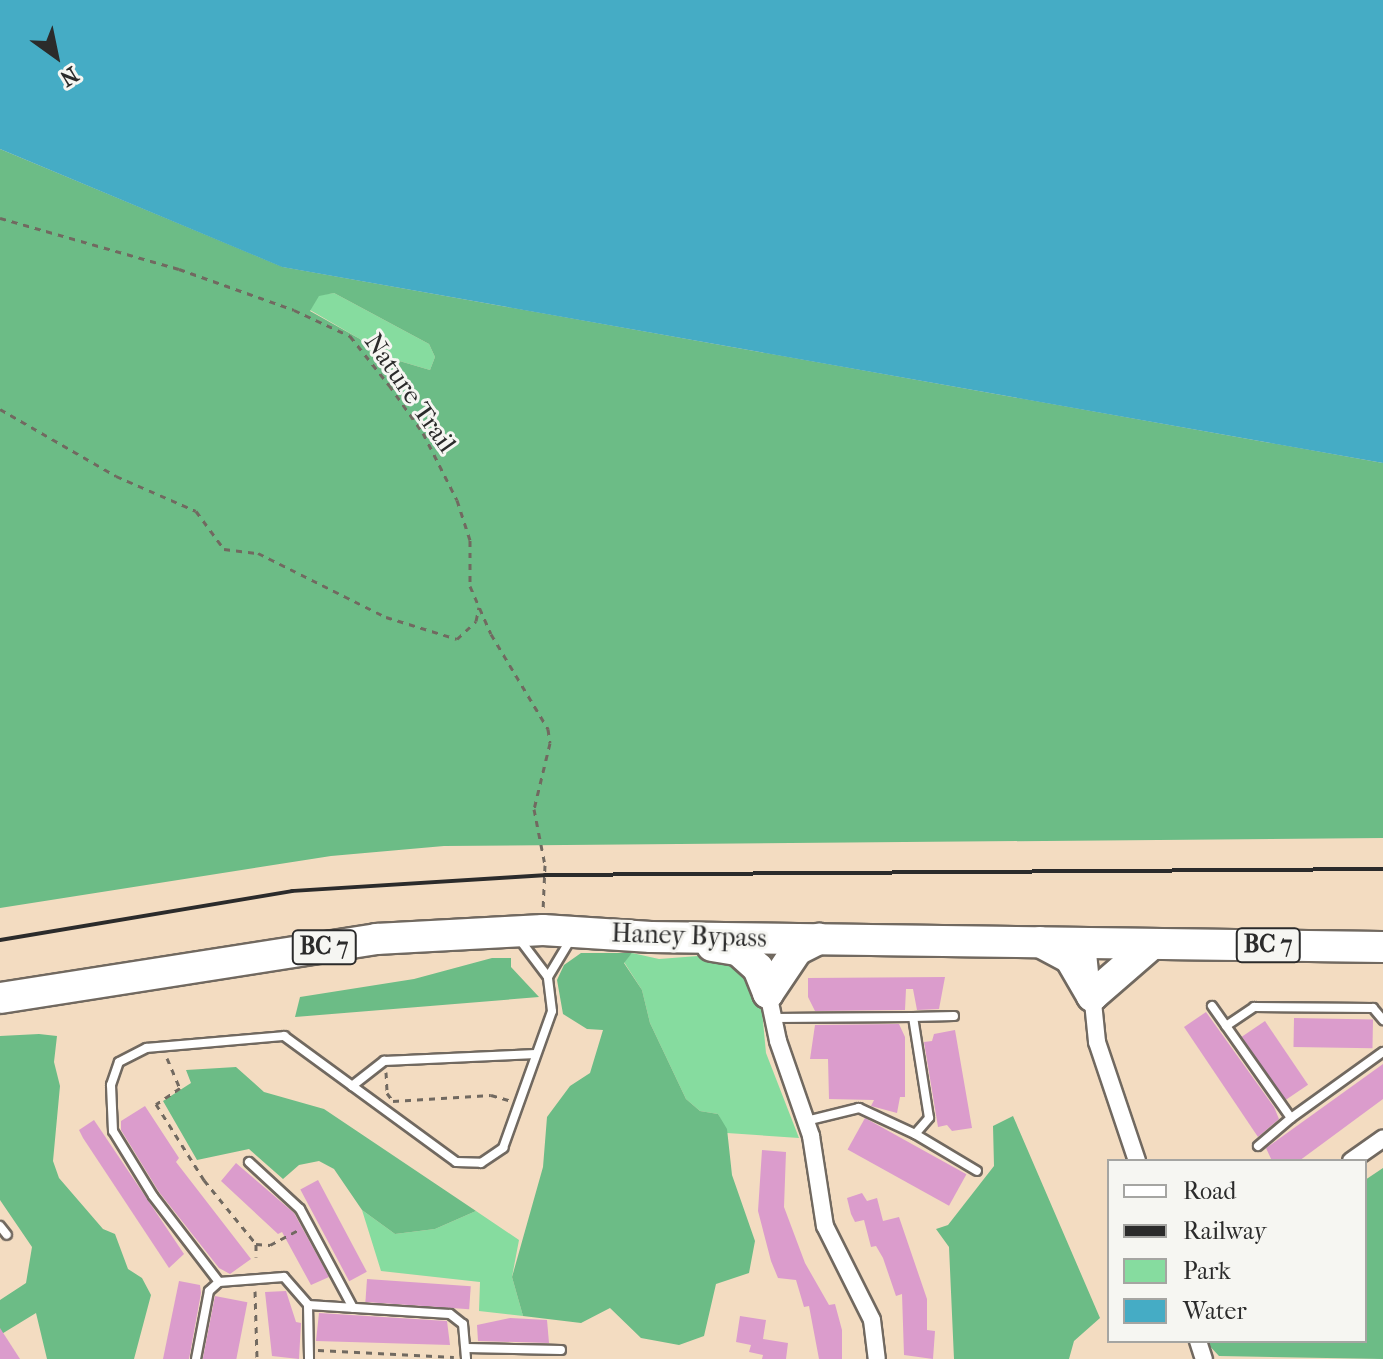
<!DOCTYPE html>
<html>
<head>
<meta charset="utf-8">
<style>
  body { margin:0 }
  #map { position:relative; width:1383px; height:1359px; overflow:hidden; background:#f3dcc1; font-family:"IM FELL French Canon",serif }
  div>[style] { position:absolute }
  .green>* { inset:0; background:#86dc9f }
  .forest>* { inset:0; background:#6cbc86 }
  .water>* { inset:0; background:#45acc5 }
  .building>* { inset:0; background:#db9ccc; transform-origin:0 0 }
  .path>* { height:3px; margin-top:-1.5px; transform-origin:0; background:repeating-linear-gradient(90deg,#716960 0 6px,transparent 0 12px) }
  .roads { filter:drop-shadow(2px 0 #716960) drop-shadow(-2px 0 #716960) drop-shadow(0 2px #716960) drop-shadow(0 -2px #716960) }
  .lane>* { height:8px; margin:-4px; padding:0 4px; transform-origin:4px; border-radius:4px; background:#fff }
  .street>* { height:16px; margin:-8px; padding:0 8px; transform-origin:8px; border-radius:8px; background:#fff }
  .highway>* { height:30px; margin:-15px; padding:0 15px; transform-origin:15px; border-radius:15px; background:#fff }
  .rail>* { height:4px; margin:-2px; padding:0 2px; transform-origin:2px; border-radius:2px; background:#2b2b2b }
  span { translate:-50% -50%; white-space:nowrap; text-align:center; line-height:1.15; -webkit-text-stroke:6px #f6f6f2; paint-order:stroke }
  .shield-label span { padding:2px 6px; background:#f6f6f2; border:2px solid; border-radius:6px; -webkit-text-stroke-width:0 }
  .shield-label { font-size:24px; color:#2b2b2b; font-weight:700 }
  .street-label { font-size:26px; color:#2b2b2b }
  .legend { position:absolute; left:1107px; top:1159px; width:260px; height:184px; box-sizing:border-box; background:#f6f6f2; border:2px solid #a5a5a2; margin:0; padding:10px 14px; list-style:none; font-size:24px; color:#2b2b2b }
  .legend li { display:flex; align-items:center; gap:16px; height:40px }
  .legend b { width:40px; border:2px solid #a5a5a2 }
  .north { position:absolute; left:16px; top:16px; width:80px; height:80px; -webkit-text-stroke:6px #f6f6f2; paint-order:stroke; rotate:147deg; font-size:22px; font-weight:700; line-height:32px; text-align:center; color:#2b2b2b }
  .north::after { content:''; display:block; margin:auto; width:28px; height:36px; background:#2b2b2b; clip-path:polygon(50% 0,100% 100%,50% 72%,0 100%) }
</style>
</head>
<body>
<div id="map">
  <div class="green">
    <i style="clip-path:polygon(334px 293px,429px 344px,435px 357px,430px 370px,396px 360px,377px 362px,360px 339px,310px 310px,319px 295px)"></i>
    <i style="clip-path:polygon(632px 953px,659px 959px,698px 956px,738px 965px,761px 1000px,766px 1053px,799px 1138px,727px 1133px,718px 1114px,700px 1111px,686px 1099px,650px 1023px,642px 990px,624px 962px)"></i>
    <i style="clip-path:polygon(362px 1210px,395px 1234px,435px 1229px,476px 1211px,519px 1240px,512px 1277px,523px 1316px,479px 1311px,480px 1282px,381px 1271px)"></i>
  </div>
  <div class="forest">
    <i style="clip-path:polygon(evenodd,0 149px,283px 267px,1383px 463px,1383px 838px,444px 846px,331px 856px,0 908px,0 149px,334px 293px,429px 344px,435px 357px,430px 370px,396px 360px,377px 362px,360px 339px,310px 311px,319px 296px,334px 293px)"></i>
    <i style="clip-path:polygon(581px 953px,632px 953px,624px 963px,642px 990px,650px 1023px,686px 1099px,700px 1111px,718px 1114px,727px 1129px,732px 1175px,755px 1241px,749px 1273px,716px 1284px,704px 1336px,679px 1345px,641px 1338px,610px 1308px,581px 1323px,523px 1316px,512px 1277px,543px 1167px,547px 1117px,570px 1086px,590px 1073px,603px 1030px,587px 1029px,563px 1014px,557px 980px,564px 965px)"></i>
    <i style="clip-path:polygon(492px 958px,511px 958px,511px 967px,539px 997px,295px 1017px,300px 997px,414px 979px)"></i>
    <i style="clip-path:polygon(39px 1034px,57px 1036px,54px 1062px,60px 1086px,53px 1161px,59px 1178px,103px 1229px,115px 1234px,128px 1269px,142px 1278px,151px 1295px,134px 1359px,47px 1359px,36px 1313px,0 1335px,0 1300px,26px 1283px,32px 1247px,0 1200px,0 1036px)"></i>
    <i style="clip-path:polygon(236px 1067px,264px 1092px,324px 1109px,476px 1211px,435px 1229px,395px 1234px,362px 1210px,334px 1169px,319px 1161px,299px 1165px,283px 1179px,249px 1149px,197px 1160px,163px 1101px,191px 1083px,186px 1070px)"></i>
    <i style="clip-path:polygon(1013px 1116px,1100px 1318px,1074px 1341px,1069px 1359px,954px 1359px,949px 1247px,936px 1229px,948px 1225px,994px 1166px,993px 1126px)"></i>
    <i style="clip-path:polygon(1383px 1168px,1383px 1359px,1219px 1356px,1205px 1341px,1365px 1341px,1365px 1180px)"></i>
  </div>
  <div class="water">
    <i style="clip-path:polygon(0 0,1383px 0,1383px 463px,282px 267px,0 149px)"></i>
  </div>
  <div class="building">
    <i style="clip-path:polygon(945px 977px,939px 1009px,917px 1010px,913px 989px,906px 989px,905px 1010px,815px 1011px,808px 997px,808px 978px)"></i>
    <i style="clip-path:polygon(1206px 1012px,1274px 1107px,1279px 1119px,1258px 1137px,1184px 1027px)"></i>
    <i style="left:1294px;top:1018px;width:79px;height:29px;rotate:1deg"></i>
    <i style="left:1265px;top:1021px;width:77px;height:28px;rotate:56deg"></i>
    <i style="clip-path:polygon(899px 1024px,905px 1037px,905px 1097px,900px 1097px,897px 1113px,871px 1106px,874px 1100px,829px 1099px,828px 1059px,810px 1059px,815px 1025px)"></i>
    <i style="clip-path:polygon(955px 1030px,972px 1128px,952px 1131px,947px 1125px,938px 1127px,924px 1042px,932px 1041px,934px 1034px)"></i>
    <i style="clip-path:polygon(1383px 1064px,1383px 1099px,1299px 1161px,1272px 1161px,1266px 1148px)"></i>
    <i style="clip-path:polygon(145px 1106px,179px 1158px,176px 1162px,251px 1259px,230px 1274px,219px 1268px,159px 1192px,121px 1130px,121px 1121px)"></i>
    <i style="left:865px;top:1118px;width:116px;height:36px;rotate:29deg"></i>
    <i style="clip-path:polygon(94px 1120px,184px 1254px,169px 1268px,83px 1138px,79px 1130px)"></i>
    <i style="clip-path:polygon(762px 1150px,786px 1152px,784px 1207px,805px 1263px,829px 1305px,835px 1304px,842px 1330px,842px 1359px,819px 1359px,809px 1306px,804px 1307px,796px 1280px,778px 1278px,771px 1261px,758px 1211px)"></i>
    <i style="clip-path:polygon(236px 1163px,294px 1213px,329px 1277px,311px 1285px,282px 1232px,278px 1234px,221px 1181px)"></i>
    <i style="left:318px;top:1180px;width:104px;height:20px;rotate:62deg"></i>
    <i style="clip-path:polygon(862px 1193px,867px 1201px,877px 1198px,883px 1221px,899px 1217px,927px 1299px,927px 1330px,935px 1331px,933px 1359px,904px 1355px,902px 1294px,896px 1296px,883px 1258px,876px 1246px,871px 1247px,864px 1220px,855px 1222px,851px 1214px,847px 1198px)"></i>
    <i style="left:367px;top:1279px;width:104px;height:23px;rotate:4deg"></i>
    <i style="clip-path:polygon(179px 1281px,200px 1285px,201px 1293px,189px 1359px,163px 1359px)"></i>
    <i style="clip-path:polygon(286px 1291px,296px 1322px,301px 1323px,299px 1359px,272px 1356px,265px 1292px)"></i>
    <i style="left:215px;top:1296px;width:33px;height:64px;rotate:11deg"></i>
    <i style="clip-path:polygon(319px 1313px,447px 1321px,450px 1345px,316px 1341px)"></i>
    <i style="clip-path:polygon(740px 1316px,766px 1320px,763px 1339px,788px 1343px,786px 1359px,762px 1359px,763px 1355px,749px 1352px,751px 1345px,736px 1342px)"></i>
    <i style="clip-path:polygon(510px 1318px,547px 1320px,549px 1343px,478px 1341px,477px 1325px)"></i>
    <i style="clip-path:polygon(0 1328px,20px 1359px,0 1359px)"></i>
  </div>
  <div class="path">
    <i style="left:0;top:218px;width:186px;rotate:15.9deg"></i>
    <i style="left:179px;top:269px;width:122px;rotate:19.6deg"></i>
    <i style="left:294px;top:310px;width:62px;rotate:24.9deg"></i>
    <i style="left:350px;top:336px;width:63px;rotate:51.5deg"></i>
    <i style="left:389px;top:385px;width:59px;rotate:54.7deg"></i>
    <i style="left:423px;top:433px;width:75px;rotate:63.1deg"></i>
    <i style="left:457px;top:500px;width:42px;rotate:72deg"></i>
    <i style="left:470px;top:540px;width:46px;rotate:90deg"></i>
    <i style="left:470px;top:586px;width:52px;rotate:66.4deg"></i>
    <i style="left:491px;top:634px;width:111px;rotate:59deg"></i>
    <i style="left:548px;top:729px;width:14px;rotate:82deg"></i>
    <i style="left:550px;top:743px;width:68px;rotate:103.6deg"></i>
    <i style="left:534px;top:809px;width:57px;rotate:78.9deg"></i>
    <i style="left:545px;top:865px;width:45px;rotate:92.5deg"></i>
    <i style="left:0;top:409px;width:134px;rotate:30deg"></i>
    <i style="left:116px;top:476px;width:87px;rotate:23.6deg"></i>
    <i style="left:196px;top:511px;width:47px;rotate:53.6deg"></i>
    <i style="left:224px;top:549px;width:34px;rotate:7deg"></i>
    <i style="left:258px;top:553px;width:143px;rotate:26.6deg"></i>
    <i style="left:386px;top:617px;width:74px;rotate:17.2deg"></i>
    <i style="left:457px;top:639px;width:26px;rotate:-43deg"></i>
    <i style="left:476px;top:621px;width:14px;rotate:-78deg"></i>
    <i style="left:167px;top:1058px;width:33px;rotate:67deg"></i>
    <i style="left:180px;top:1088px;width:29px;rotate:146deg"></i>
    <i style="left:156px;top:1104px;width:90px;rotate:57.7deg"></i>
    <i style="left:204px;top:1180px;width:82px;rotate:50.9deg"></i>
    <i style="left:256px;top:1244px;width:14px;rotate:4deg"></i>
    <i style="left:270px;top:1245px;width:32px;rotate:-28deg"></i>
    <i style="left:386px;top:1072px;width:21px;rotate:87deg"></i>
    <i style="left:387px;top:1093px;width:10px;rotate:53deg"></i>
    <i style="left:393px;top:1101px;width:98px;rotate:-3.5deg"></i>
    <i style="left:491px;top:1095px;width:19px;rotate:16deg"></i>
    <i style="left:256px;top:1244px;width:13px;rotate:90deg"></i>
    <i style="left:255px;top:1291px;width:68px;rotate:88.3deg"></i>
    <i style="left:318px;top:1350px;width:136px;rotate:2.9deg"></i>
  </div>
  <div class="roads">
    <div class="lane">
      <i style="left:548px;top:977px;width:47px;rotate:-59deg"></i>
      <i style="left:1212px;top:1006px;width:137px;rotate:54.8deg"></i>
      <i style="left:1291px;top:1118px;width:113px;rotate:-35.7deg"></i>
      <i style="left:913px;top:1017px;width:41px;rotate:-1.4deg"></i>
      <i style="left:774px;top:1018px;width:139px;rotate:-0.4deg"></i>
      <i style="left:913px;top:1017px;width:102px;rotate:81deg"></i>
      <i style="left:929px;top:1118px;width:21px;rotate:131deg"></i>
      <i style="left:915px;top:1134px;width:62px;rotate:-155.1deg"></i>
      <i style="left:859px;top:1108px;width:55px;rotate:166.2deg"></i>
      <i style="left:1226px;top:1026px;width:34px;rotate:-34deg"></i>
      <i style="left:1254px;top:1007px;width:119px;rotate:0.5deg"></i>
      <i style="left:1373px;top:1008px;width:16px;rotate:50deg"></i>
      <i style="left:352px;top:1086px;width:41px;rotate:-38deg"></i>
      <i style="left:384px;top:1061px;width:152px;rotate:-2.6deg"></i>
      <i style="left:915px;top:1134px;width:72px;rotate:30.8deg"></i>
      <i style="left:1258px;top:1146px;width:43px;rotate:-40.3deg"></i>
      <i style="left:249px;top:1162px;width:69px;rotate:42.7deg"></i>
      <i style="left:300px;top:1209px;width:112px;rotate:61.8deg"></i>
      <i style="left:0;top:1226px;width:11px;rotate:52deg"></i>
      <i style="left:219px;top:1282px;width:108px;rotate:-127.5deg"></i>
      <i style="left:153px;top:1196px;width:76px;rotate:-121.6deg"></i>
      <i style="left:113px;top:1131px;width:46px;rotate:-92.5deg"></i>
      <i style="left:111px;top:1085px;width:24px;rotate:-71deg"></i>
      <i style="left:119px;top:1062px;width:31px;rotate:-27deg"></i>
      <i style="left:147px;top:1048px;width:138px;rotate:-5deg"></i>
      <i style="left:284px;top:1036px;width:213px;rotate:36.2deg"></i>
      <i style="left:456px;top:1162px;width:25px;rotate:2deg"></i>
      <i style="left:481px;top:1163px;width:27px;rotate:-34deg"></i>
      <i style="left:503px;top:1148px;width:145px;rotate:-70.3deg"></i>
      <i style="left:552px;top:1011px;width:34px;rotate:-97deg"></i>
      <i style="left:548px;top:977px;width:46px;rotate:-127.1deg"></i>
      <i style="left:308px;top:1305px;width:142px;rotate:3.6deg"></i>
      <i style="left:450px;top:1314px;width:16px;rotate:38deg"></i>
      <i style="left:463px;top:1324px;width:35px;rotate:85deg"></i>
      <i style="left:467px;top:1348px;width:94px;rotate:1.2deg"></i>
      <i style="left:196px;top:1359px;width:69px;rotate:-79.2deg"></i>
      <i style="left:209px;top:1291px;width:13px;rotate:-42deg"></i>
      <i style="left:219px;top:1282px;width:65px;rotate:-4.4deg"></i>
      <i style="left:284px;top:1277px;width:37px;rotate:49deg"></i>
      <i style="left:308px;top:1305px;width:54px;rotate:88.9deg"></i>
    </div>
    <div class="street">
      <i style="left:1087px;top:943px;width:100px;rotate:84.2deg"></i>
      <i style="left:1097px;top:1042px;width:126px;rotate:71.4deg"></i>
      <i style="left:768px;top:993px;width:49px;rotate:78.2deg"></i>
      <i style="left:778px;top:1041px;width:101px;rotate:70.8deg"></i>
      <i style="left:811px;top:1136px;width:91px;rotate:81.2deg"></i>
      <i style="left:825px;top:1226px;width:105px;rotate:63.4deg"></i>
      <i style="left:872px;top:1320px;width:39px;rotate:83deg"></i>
      <i style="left:1351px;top:1161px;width:39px;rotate:-35deg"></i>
      <i style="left:1198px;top:1341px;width:19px;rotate:72deg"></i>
    </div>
    <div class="highway">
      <i style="left:1040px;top:942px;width:34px;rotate:28deg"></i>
      <i style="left:1070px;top:958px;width:44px;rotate:59.9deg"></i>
      <i style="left:1092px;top:996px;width:79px;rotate:-40.9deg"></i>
      <i style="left:712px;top:946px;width:26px;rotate:9deg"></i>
      <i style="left:738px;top:950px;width:27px;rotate:42deg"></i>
      <i style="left:758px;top:968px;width:27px;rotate:68deg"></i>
      <i style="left:768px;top:993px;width:52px;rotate:-56deg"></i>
      <i style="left:797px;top:950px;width:25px;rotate:-27deg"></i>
      <i style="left:0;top:998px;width:381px;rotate:-8.9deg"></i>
      <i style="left:376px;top:939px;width:167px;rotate:-3.1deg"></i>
      <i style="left:543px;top:930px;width:108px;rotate:3.7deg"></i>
      <i style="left:651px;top:937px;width:732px;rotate:0.78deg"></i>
    </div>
  </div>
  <div class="rail">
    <i style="left:0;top:940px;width:296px;rotate:-9.5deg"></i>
    <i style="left:292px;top:891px;width:254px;rotate:-3.6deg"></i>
    <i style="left:545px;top:875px;width:838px;rotate:-0.41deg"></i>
  </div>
  <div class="shield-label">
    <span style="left:1268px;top:945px">BC 7</span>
    <span style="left:324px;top:947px">BC 7</span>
  </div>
  <div class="street-label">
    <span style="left:410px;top:393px;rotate:55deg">Nature Trail</span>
    <span style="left:689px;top:936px;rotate:2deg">Haney Bypass</span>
  </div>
  <ul class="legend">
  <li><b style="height:10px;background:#fff"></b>Road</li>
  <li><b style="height:10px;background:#2b2b2b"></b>Railway</li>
  <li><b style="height:22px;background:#86dc9f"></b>Park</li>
  <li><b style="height:22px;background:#45acc5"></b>Water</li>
  </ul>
  <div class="north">N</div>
</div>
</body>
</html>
